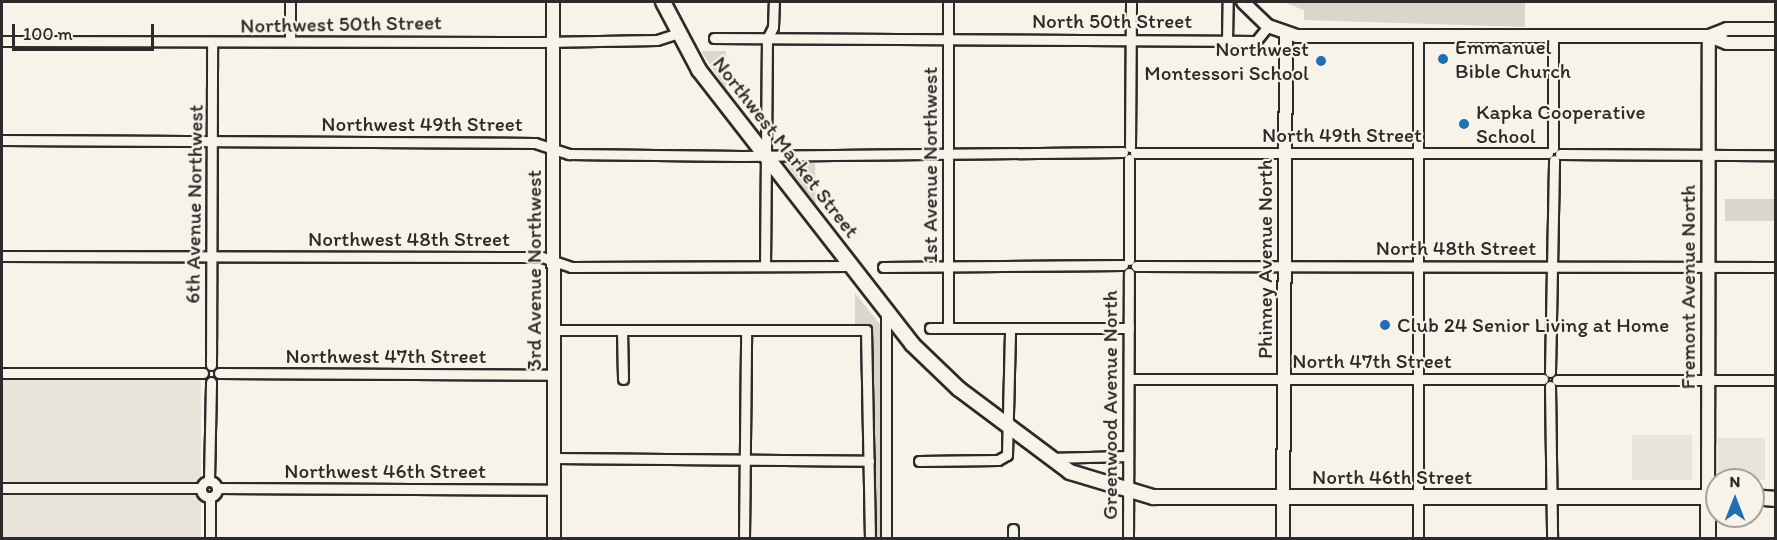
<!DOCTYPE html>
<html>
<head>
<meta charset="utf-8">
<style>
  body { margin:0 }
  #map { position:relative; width:1777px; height:540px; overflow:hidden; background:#f7f3e8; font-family:Itim,sans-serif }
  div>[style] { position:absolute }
  .built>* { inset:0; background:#e8e4da; transform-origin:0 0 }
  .green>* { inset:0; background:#dad6cc; transform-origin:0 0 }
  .roads { filter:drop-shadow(2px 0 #2b2b2b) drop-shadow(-2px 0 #2b2b2b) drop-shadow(0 2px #2b2b2b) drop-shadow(0 -2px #2b2b2b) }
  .minor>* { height:9px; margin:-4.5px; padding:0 4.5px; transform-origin:4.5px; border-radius:4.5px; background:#f7f3e8 }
  .minor>.ring { margin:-4.5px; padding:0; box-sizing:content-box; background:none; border:9px solid #f7f3e8; border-radius:50% }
  .tertiary>* { height:12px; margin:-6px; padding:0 6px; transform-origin:6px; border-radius:6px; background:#f7f3e8 }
  .secondary>* { height:14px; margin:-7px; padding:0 7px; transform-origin:7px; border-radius:7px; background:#f7f3e8 }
  .dots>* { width:16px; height:16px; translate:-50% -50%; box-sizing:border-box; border:3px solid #f7f3e8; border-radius:50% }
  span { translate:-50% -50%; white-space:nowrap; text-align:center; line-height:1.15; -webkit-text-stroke:4.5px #f7f3e8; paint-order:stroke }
  .street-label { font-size:21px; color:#2b2b2b }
  .poi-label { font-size:21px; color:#2b2b2b }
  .left { translate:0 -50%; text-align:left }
  .right { translate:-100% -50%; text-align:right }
  .frame { position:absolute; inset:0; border:3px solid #2b2b2b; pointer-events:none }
  .north { position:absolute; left:1705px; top:468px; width:60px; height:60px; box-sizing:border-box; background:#f7f3e8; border:2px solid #a5a39c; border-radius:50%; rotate:0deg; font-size:16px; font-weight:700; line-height:24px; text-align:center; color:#2b2b2b }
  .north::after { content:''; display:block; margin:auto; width:21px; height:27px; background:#1f6fb2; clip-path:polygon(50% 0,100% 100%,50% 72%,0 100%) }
  .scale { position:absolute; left:12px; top:24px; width:142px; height:27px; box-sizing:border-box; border:3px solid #2b2b2b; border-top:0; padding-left:8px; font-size:18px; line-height:21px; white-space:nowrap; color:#2b2b2b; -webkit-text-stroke:4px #f7f3e8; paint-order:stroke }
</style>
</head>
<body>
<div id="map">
  <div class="built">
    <i style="left:2px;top:379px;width:199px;height:159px"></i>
    <i style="left:1632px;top:435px;width:60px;height:45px"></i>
    <i style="left:1718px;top:438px;width:47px;height:42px"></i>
  </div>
  <div class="green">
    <i style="clip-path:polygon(1283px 2px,1525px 2px,1525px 27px,1304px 20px,1304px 10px)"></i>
    <i style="clip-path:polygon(701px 51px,726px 51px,726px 89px)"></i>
    <i style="clip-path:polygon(786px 163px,815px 163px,816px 207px)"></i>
    <i style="left:1725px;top:199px;width:50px;height:22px"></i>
    <i style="clip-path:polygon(855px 293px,882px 327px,881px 538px,871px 538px,872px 336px,864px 325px,855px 324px)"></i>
  </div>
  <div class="roads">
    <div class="minor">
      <i style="left:290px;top:2px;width:38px;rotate:90deg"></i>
      <i style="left:948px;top:2px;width:326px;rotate:90deg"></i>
      <i style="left:1418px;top:36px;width:502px;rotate:90deg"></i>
      <i style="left:1553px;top:37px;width:111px;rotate:90deg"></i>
      <i style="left:714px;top:38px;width:542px;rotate:0.32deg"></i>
      <i style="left:1256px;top:41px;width:19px;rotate:-51deg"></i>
      <i style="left:2px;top:41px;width:539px;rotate:0.11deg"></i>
      <i style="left:541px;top:42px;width:116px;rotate:-1deg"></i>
      <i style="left:657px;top:40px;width:22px;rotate:-18deg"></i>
      <i style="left:1227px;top:41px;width:39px;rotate:-89deg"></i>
      <i style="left:2px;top:140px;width:533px;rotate:0.32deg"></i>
      <i style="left:535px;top:143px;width:36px;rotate:18deg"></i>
      <i style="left:569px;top:154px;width:173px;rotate:0.7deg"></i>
      <i style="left:742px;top:156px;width:381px;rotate:-0.6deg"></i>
      <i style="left:1130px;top:147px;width:145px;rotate:-89.6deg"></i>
      <i style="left:1135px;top:153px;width:413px"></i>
      <i style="left:1560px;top:154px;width:216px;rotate:0.3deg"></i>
      <i style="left:1129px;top:159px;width:101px;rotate:90deg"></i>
      <i style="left:2px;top:256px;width:540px;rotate:0.11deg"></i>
      <i style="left:542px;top:257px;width:31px;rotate:19deg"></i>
      <i style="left:571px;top:267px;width:280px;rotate:-0.2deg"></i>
      <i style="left:765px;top:266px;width:227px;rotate:-89.5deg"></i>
      <i style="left:767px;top:39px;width:13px;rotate:-63deg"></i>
      <i style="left:773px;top:27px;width:25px;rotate:-88deg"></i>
      <i style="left:1136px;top:266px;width:640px;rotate:0.09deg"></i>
      <i style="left:883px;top:267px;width:240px;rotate:-0.5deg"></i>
      <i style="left:886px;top:312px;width:226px;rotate:90deg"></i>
      <i style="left:930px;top:328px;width:199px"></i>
      <i style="left:553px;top:330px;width:313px"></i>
      <i style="left:866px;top:330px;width:208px;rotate:88.9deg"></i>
      <i style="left:622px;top:330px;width:49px;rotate:88.8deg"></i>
      <i style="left:211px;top:365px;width:322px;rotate:-89.8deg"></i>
      <i style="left:1550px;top:372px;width:212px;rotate:-88.9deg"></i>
      <i style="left:2px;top:373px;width:201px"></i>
      <i style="left:219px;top:373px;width:334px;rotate:0.3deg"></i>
      <i style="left:1129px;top:379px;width:414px"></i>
      <i style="left:1557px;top:380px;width:219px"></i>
      <i style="left:1550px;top:386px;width:152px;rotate:89.2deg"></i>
      <i style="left:553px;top:458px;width:316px;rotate:0.5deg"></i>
      <i style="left:1050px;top:458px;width:78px;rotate:-1.5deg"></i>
      <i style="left:919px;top:461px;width:79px;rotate:-0.7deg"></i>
      <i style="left:998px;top:460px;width:10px;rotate:-29deg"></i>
      <i style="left:1007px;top:455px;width:127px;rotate:-88.6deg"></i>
      <i style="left:209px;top:480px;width:98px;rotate:-88.8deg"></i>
      <i class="ring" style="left:201px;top:481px;width:7px;height:7px"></i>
      <i style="left:2px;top:488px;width:199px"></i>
      <i style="left:217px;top:488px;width:336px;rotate:0.3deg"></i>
      <i style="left:210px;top:497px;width:41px;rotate:90deg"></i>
      <i style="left:744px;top:538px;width:208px;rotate:-89.4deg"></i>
      <i style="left:1013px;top:538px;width:9px;rotate:-90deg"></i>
      <i style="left:1128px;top:538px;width:265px;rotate:-89.8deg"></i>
    </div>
    <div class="tertiary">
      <i style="left:553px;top:2px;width:536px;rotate:89.89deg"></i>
      <i style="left:1243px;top:2px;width:35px;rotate:44deg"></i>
      <i style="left:1268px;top:26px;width:31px;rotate:19deg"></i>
      <i style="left:1297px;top:36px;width:412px"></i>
      <i style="left:1709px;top:36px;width:19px;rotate:21deg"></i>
      <i style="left:1727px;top:43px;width:49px"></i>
      <i style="left:1709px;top:36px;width:19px;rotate:-21deg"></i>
      <i style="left:1727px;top:29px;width:49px"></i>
      <i style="left:1708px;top:497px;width:461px;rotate:-89.9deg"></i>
      <i style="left:1283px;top:538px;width:503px;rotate:-89.66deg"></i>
    </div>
    <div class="secondary">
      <i style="left:663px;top:2px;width:77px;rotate:62.1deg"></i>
      <i style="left:699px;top:70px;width:347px;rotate:52.1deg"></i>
      <i style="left:912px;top:344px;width:65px;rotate:43.8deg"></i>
      <i style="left:959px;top:389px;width:139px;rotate:36.8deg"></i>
      <i style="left:1070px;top:472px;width:87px;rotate:16.8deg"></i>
      <i style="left:1153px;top:497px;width:564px"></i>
      <i style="left:1753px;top:497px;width:23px;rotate:5deg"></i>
      <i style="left:1708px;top:538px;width:41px;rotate:-90deg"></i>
    </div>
  </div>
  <div class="dots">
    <i style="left:1443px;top:59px;background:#1f6fb2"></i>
    <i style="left:1321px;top:61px;background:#1f6fb2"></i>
    <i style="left:1464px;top:124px;background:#1f6fb2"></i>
    <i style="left:1385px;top:325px;background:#1f6fb2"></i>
  </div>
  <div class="street-label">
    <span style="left:1112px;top:21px">North 50th Street</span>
    <span style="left:341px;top:24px;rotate:-1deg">Northwest 50th Street</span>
    <span style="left:422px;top:124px">Northwest 49th Street</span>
    <span style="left:1342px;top:135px">North 49th Street</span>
    <span style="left:786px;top:147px;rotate:52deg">Northwest Market Street</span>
    <span style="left:930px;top:165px;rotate:-90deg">1st Avenue Northwest</span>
    <span style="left:194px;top:204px;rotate:-89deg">6th Avenue Northwest</span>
    <span style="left:409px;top:239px">Northwest 48th Street</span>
    <span style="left:1456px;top:248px">North 48th Street</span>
    <span style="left:1265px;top:259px;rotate:-90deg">Phinney Avenue North</span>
    <span style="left:534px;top:270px;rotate:-90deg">3rd Avenue Northwest</span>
    <span style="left:1688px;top:287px;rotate:-90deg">Fremont Avenue North</span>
    <span style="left:386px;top:356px">Northwest 47th Street</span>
    <span style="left:1372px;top:361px">North 47th Street</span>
    <span style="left:1110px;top:405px;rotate:-90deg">Greenwood Avenue North</span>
    <span style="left:385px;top:471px">Northwest 46th Street</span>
    <span style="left:1392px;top:477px">North 46th Street</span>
  </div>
  <div class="poi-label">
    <span class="left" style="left:1455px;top:59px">Emmanuel<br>Bible Church</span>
    <span class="right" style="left:1309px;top:61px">Northwest<br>Montessori School</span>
    <span class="left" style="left:1476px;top:124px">Kapka Cooperative<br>School</span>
    <span class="left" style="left:1397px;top:325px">Club 24 Senior Living at Home</span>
  </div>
  <div class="frame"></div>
  <div class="north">N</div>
  <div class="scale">100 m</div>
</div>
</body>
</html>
